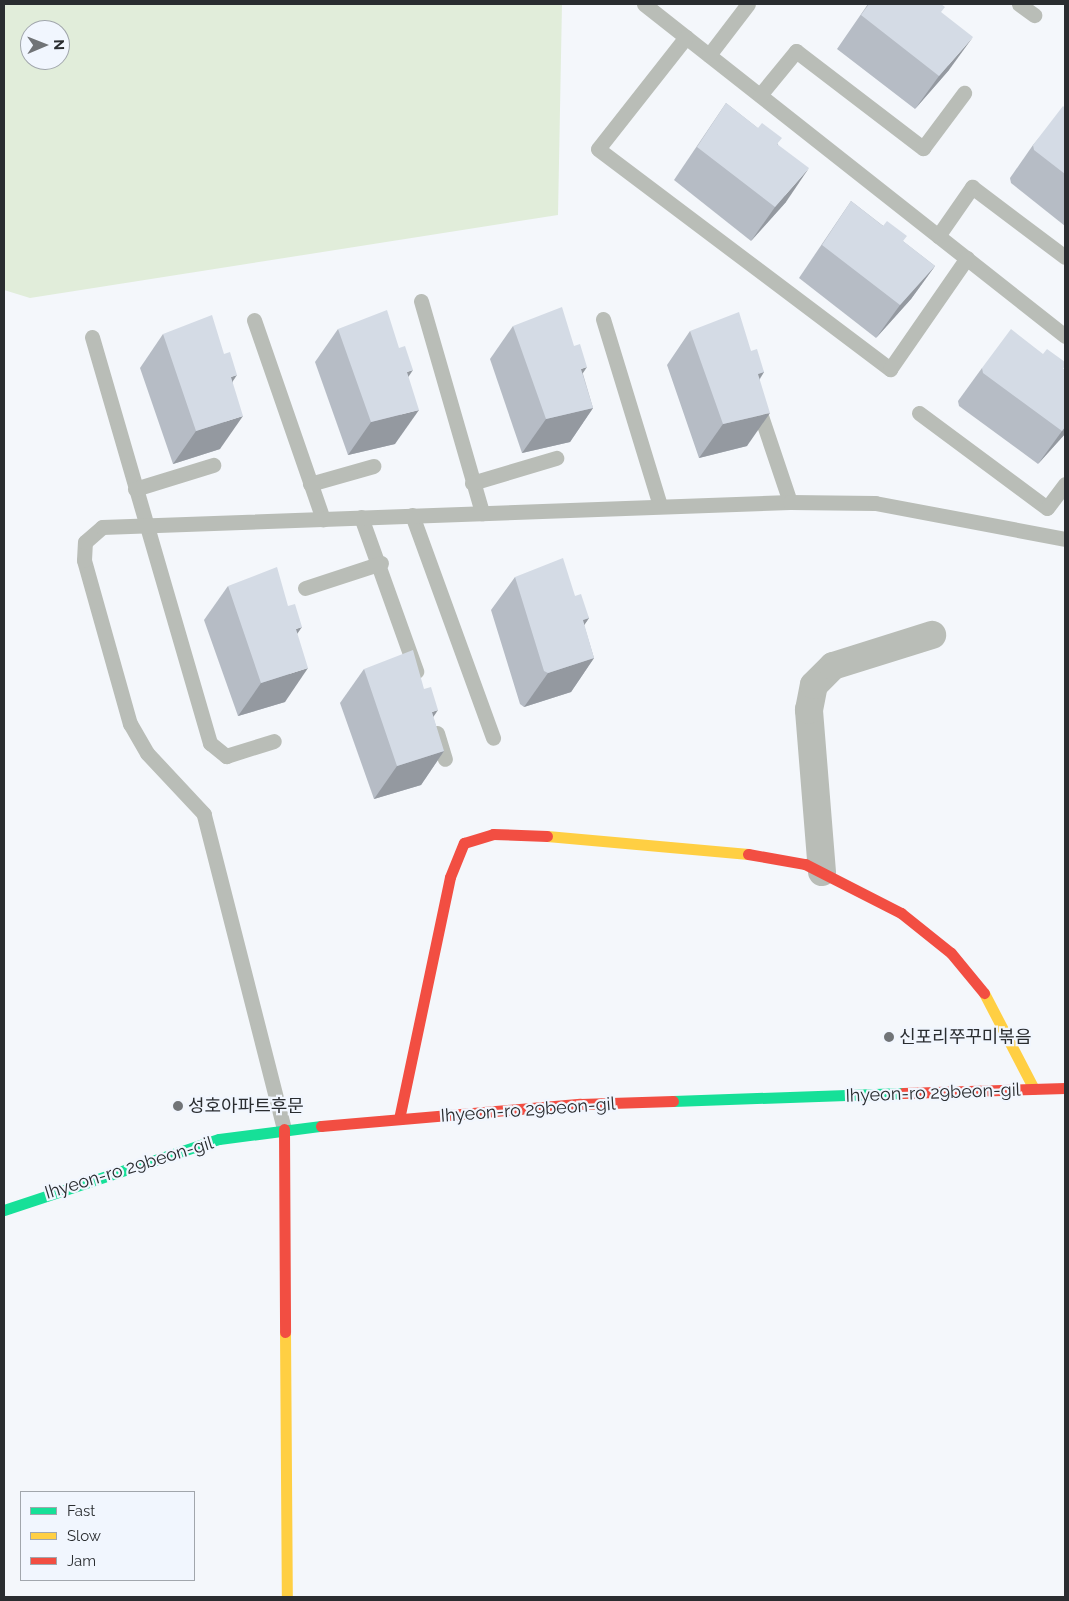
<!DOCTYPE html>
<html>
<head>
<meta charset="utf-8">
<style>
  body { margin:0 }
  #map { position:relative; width:1069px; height:1601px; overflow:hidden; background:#f4f7fb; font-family:Raleway,"Noto Sans KR",sans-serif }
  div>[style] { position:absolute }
  .green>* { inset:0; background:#e1edda }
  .lane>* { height:15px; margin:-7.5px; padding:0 7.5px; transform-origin:7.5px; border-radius:7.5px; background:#b9bdb7 }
  .street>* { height:28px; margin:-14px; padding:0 14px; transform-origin:14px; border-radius:14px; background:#b9bdb7 }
  .fast>* { height:11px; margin:-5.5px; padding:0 5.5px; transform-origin:5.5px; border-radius:5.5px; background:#16e098 }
  .slow>* { height:11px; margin:-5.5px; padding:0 5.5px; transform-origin:5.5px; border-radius:5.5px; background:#ffcf43 }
  .jam>* { height:11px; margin:-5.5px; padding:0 5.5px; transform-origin:5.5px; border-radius:5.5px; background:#f24e42 }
  .wall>* { inset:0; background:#b6bcc5 }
  .shaded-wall>* { inset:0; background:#9499a0 }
  .building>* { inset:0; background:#d4dbe5 }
  .dots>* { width:14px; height:14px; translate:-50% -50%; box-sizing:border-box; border:2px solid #f1f6fe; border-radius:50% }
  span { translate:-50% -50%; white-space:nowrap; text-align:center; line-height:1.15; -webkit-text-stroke:4.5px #f1f6fe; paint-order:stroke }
  .poi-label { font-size:18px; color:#2a2d30 }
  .left { translate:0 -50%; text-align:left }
  .street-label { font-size:18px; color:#2a2d30 }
  .frame { position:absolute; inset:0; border:5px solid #2a2d30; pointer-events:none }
  .legend { position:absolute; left:20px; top:1491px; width:175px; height:90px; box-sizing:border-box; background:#f1f6fe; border:1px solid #a1a6ac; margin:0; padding:6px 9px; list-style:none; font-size:15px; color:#2a2d30 }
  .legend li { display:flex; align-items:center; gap:10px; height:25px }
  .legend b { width:25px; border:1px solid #a1a6ac }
  .north { position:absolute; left:20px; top:20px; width:50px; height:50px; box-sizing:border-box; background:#f1f6fe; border:1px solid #a1a6ac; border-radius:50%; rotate:89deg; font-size:14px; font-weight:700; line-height:20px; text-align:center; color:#2a2d30 }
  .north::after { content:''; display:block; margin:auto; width:18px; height:22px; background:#717477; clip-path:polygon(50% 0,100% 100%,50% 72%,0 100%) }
</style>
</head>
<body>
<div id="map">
  <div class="green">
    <i style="clip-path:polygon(evenodd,4px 4px,562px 4px,558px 215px,30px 298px,4px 290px,4px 4px,30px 30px,60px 30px,60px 60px,30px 60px,30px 30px)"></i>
  </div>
  <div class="lane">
    <i style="left:644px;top:4px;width:536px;rotate:38.26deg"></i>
    <i style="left:1019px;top:4px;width:19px;rotate:36deg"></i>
    <i style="left:686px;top:37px;width:142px;rotate:128.2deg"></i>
    <i style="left:598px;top:149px;width:366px;rotate:37deg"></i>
    <i style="left:890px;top:369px;width:135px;rotate:-55.3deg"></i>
    <i style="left:709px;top:55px;width:64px;rotate:-52.6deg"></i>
    <i style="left:760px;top:95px;width:57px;rotate:-50.7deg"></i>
    <i style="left:796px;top:51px;width:160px;rotate:37.4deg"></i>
    <i style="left:923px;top:148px;width:69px;rotate:-53.3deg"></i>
    <i style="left:938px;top:236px;width:60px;rotate:-55.2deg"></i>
    <i style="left:972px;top:187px;width:116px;rotate:37deg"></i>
    <i style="left:421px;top:301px;width:221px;rotate:73.9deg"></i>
    <i style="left:603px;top:319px;width:195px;rotate:73deg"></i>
    <i style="left:254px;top:320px;width:211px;rotate:70.9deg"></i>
    <i style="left:92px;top:337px;width:423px;rotate:73.8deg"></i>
    <i style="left:210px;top:743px;width:21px;rotate:39deg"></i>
    <i style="left:226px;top:756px;width:50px;rotate:-17.4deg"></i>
    <i style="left:757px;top:404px;width:103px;rotate:71.4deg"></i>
    <i style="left:919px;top:413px;width:159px;rotate:36.6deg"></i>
    <i style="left:1047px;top:508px;width:30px;rotate:-53deg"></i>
    <i style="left:472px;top:483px;width:88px;rotate:-16.6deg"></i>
    <i style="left:310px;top:484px;width:66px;rotate:-15.9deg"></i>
    <i style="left:135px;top:489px;width:82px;rotate:-17.1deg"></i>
    <i style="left:412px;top:515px;width:237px;rotate:70deg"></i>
    <i style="left:361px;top:517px;width:164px;rotate:70.3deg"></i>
    <i style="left:305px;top:588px;width:80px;rotate:-18.2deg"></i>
    <i style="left:437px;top:733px;width:27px;rotate:73deg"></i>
    <i style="left:284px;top:1129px;width:325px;rotate:-104.3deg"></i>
    <i style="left:204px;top:814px;width:83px;rotate:-133.1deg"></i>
    <i style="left:147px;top:753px;width:34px;rotate:-120deg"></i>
    <i style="left:130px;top:724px;width:170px;rotate:-105.7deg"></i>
    <i style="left:84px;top:560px;width:18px;rotate:-87deg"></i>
    <i style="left:85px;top:542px;width:23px;rotate:-41deg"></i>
    <i style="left:102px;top:527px;width:688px;rotate:-2.08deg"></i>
    <i style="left:790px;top:502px;width:85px;rotate:0.7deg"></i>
    <i style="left:875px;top:503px;width:193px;rotate:10.7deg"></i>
  </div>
  <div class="street">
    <i style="left:822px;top:872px;width:163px;rotate:-94.6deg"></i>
    <i style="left:809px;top:710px;width:25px;rotate:-79deg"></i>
    <i style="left:814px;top:685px;width:27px;rotate:-45deg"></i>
    <i style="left:833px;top:666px;width:104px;rotate:-17.4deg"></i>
  </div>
  <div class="fast">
    <i style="left:673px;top:1101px;width:230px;rotate:-2deg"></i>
    <i style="left:4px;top:1210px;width:226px;rotate:-18.3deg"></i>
    <i style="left:219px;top:1139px;width:103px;rotate:-7.3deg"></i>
  </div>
  <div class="slow">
    <i style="left:547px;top:836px;width:202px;rotate:5.1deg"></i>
    <i style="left:984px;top:993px;width:108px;rotate:62.5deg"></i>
    <i style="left:285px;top:1332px;width:265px;rotate:89.6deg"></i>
  </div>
  <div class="jam">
    <i style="left:748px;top:854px;width:58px;rotate:10deg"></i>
    <i style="left:805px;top:864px;width:108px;rotate:27deg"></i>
    <i style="left:901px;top:913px;width:64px;rotate:38.7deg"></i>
    <i style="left:951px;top:953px;width:52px;rotate:50.5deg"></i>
    <i style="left:903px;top:1093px;width:162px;rotate:-1.8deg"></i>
    <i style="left:399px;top:1119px;width:247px;rotate:-78.1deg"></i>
    <i style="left:450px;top:877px;width:37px;rotate:-68deg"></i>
    <i style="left:464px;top:843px;width:30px;rotate:-17deg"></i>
    <i style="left:493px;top:834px;width:54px;rotate:2.1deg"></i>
    <i style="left:321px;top:1126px;width:260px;rotate:-4.9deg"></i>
    <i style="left:580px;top:1104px;width:93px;rotate:-1.8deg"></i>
    <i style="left:284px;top:1129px;width:203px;rotate:89.7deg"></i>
  </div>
  <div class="wall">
    <i style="clip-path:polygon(868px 4px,941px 4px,941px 12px,949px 70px,915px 109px,837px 49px)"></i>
    <i style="clip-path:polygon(726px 103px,778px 144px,786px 202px,751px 241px,674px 180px)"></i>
    <i style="clip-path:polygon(1065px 108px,1065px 226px,1011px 183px,1010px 178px,1033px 145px)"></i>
    <i style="clip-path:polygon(851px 201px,935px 266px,911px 299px,876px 338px,799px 278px)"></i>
    <i style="clip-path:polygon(513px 326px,583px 374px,593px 408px,570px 442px,522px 453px,490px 359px)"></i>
    <i style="clip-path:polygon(338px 329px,408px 377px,395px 444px,348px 455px,315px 362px)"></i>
    <i style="clip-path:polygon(690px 331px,751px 351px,764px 372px,760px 379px,747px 446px,699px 458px,667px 365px)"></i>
    <i style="clip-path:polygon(163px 334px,233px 381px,220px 449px,173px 464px,140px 368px)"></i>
    <i style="clip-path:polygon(982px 368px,1063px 369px,1065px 371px,1065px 434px,1038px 464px,959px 406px,958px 401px)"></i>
    <i style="clip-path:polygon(515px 577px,575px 596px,589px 618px,584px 625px,594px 658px,571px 692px,524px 707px,520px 704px,491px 610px)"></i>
    <i style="clip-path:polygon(228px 586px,297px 634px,285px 702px,238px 716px,204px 620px)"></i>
    <i style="clip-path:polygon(364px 669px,433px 717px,444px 751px,421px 785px,374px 799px,340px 703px)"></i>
  </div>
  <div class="shaded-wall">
    <i style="clip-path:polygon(973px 37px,949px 70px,915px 109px,939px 76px)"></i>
    <i style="clip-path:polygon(809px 168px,786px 202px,751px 241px,775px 207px)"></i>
    <i style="clip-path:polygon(935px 266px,911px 299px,876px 338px,900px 305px)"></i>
    <i style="clip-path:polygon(587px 367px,564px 401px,581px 369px)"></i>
    <i style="clip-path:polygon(413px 370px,390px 404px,407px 372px)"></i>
    <i style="clip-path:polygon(764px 372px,741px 406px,758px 374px)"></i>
    <i style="clip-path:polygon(237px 375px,214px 409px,231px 377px)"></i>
    <i style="clip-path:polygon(593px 408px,570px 442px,522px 453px,546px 419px)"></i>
    <i style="clip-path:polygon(419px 410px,395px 444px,348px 455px,371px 422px)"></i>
    <i style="clip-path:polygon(770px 413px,747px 446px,699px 458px,723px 424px)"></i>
    <i style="clip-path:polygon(243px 416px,220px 449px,173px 464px,196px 431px)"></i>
    <i style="clip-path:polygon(1065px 427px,1065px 434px,1038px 464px,1062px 431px)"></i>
    <i style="clip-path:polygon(589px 618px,566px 652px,583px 620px)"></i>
    <i style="clip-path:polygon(302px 627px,278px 661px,296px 629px)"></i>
    <i style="clip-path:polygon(594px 658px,571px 692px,524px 707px,548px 673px)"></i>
    <i style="clip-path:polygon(308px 668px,285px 702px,238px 716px,261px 683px)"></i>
    <i style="clip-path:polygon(438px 710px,415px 744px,432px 712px)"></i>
    <i style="clip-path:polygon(444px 751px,421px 785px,374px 799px,397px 766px)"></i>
  </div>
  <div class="building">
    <i style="clip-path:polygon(869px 4px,941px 4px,945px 7px,941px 12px,973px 37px,939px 76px,861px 15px)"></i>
    <i style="clip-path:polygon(726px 103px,758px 128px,762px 123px,782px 138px,777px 144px,809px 168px,775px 207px,697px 147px)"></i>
    <i style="clip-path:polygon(1063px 106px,1065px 108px,1065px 174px,1034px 150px,1033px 145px)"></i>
    <i style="clip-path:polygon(851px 201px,883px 226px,887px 221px,907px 236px,903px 241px,935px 266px,900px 305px,822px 245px)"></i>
    <i style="clip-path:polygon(562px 307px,574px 346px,580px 344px,587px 367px,581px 369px,593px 408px,546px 419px,513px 326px)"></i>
    <i style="clip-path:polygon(387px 310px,399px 348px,405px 346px,413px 370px,407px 372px,419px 410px,371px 422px,338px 329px)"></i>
    <i style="clip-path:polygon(739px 312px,751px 351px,757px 349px,764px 372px,758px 374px,770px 413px,723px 424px,690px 331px)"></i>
    <i style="clip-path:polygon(212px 315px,224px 354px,230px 352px,237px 375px,231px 377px,243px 416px,196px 431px,163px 334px)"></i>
    <i style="clip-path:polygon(1011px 329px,1043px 354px,1047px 349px,1065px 362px,1065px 366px,1063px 369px,1065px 371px,1065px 427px,1062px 431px,983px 373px,982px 368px)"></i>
    <i style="clip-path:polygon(563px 558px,575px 596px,581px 594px,589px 618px,583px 620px,594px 658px,548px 673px,544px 671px,515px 577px)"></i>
    <i style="clip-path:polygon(277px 567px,288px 606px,295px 604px,302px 627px,296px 629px,308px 668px,261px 683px,228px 586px)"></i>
    <i style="clip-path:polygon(413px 650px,424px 689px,431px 687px,438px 710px,432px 712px,444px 751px,397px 766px,364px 669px)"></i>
  </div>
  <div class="dots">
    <i style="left:889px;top:1037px;background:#717477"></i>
    <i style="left:178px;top:1106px;background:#717477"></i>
  </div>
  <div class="poi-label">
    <span class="left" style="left:899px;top:1037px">신포리쭈꾸미볶음</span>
    <span class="left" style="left:188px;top:1106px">성호아파트후문</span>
  </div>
  <div class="street-label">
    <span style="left:933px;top:1093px;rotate:-2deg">Ihyeon-ro 29beon-gil</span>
    <span style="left:528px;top:1110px;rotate:-4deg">Ihyeon-ro 29beon-gil</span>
    <span style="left:129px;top:1168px;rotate:-17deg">Ihyeon-ro 29beon-gil</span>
  </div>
  <div class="frame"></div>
  <ul class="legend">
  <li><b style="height:6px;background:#16e098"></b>Fast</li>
  <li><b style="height:6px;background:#ffcf43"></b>Slow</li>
  <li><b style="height:6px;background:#f24e42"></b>Jam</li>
  </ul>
  <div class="north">N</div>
</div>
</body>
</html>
